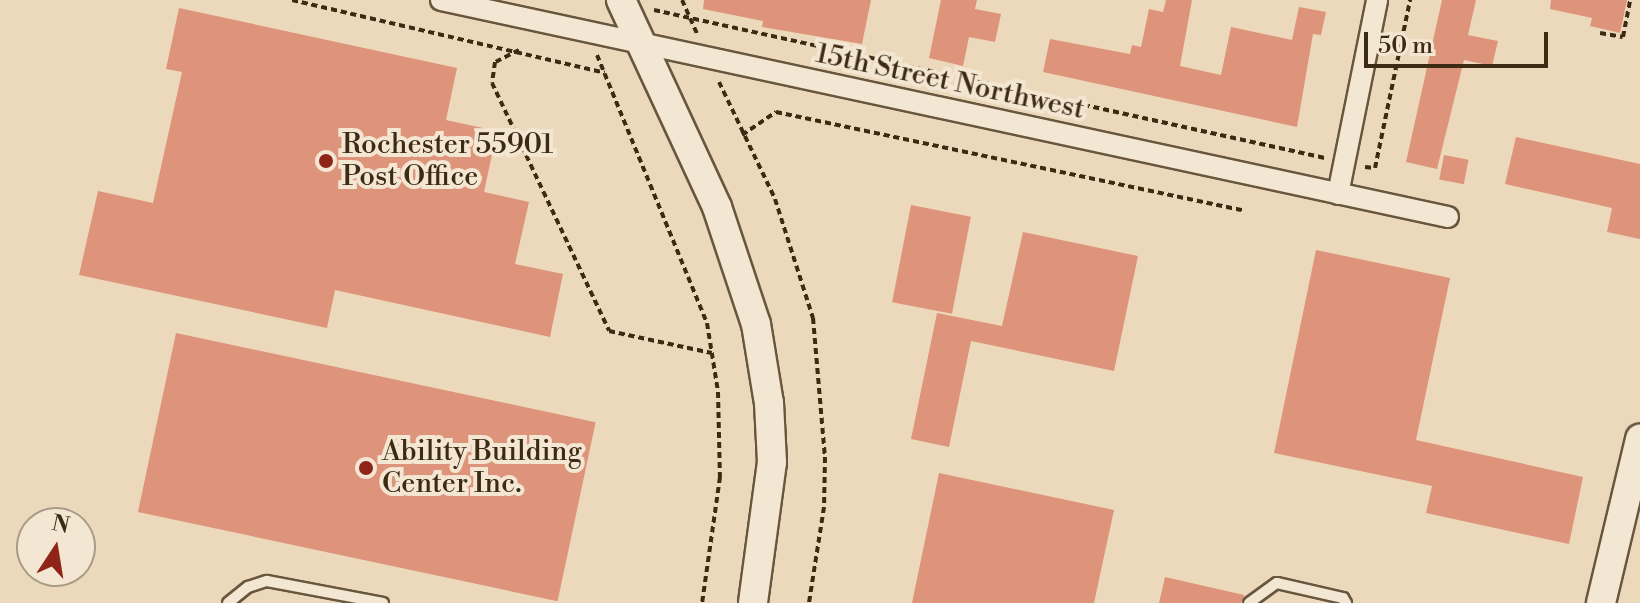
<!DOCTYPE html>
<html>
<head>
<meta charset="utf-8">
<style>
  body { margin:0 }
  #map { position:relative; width:1640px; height:603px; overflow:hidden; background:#ecd9bc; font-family:"Libre Bodoni",serif }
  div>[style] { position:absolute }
  .building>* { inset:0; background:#de947a; transform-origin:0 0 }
  .path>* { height:4px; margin-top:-2px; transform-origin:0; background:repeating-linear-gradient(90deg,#3c2a13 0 6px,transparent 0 10px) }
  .roads { filter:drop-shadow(2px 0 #68563d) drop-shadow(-2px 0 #68563d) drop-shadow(0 2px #68563d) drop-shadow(0 -2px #68563d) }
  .lane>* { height:10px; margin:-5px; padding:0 5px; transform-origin:5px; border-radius:5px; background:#f3e6d3 }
  .street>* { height:20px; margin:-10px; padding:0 10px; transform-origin:10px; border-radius:10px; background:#f3e6d3 }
  .secondary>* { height:28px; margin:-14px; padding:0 14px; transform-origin:14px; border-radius:14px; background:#f3e6d3 }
  .dots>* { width:22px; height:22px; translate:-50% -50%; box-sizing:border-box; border:4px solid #f3e6d3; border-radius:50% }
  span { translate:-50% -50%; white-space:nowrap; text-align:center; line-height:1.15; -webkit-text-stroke:8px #f3e6d3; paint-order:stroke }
  .street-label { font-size:28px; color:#3c2a13 }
  .poi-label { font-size:28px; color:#3c2a13 }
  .left { translate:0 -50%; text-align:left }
  .north { position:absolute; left:16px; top:507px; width:80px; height:80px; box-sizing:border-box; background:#f3e6d3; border:2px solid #aa9b86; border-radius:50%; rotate:12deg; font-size:22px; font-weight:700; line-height:32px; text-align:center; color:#3c2a13 }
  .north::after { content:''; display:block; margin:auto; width:28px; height:36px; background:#8f2418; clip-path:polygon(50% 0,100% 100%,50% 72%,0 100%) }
  .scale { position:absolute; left:1364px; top:32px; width:184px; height:36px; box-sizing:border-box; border:4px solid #3c2a13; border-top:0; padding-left:10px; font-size:24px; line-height:28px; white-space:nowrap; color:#3c2a13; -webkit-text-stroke:6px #f3e6d3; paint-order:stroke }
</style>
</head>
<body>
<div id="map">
  <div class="building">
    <i style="clip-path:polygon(704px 0,871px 0,862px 44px,762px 27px,763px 21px,703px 9px)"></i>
    <i style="clip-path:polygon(941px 0,977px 0,975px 9px,1001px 14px,995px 42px,969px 37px,963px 66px,929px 58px)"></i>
    <i style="clip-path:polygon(1166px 0,1192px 0,1180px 66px,1221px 75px,1231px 27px,1292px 40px,1299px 7px,1326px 12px,1321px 35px,1313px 34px,1297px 127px,1043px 72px,1050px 39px,1130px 54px,1132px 45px,1141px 47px,1149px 9px,1163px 12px)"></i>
    <i style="clip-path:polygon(1442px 0,1476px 0,1468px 35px,1498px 41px,1492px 66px,1464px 60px,1437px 169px,1406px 162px)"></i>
    <i style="clip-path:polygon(1551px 0,1627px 0,1620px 33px,1590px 26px,1592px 18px,1550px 9px)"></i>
    <i style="clip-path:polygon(179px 8px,457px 68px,446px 120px,497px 131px,484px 192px,529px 202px,515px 264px,563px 274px,550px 337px,335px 290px,327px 328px,79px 275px,98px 191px,153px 203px,182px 72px,166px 69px)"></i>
    <i style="clip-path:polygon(1516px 137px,1640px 164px,1640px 239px,1607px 232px,1612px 208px,1505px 184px)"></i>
    <i style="left:1444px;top:155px;width:25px;height:25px;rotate:11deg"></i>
    <i style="left:911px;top:205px;width:61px;height:99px;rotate:11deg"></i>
    <i style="clip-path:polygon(1023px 232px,1138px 256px,1114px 371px,971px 341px,949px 447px,911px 439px,937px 313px,1002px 326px)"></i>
    <i style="clip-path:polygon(1316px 250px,1450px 278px,1416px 440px,1583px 477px,1569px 544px,1426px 513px,1432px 486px,1274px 453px)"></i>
    <i style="left:176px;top:333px;width:429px;height:183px;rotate:12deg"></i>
    <i style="clip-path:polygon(939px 473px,1114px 510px,1094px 603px,912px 603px)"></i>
    <i style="clip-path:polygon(1165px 577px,1244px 595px,1244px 596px,1241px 603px,1159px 603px)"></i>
  </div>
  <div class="path">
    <i style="left:292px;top:0;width:321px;rotate:13.1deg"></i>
    <i style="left:682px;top:0;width:37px;rotate:66deg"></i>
    <i style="left:654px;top:10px;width:687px;rotate:12.44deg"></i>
    <i style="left:1600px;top:33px;width:23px;rotate:10deg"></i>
    <i style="left:1623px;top:37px;width:38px;rotate:-79deg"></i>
    <i style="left:519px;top:50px;width:27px;rotate:153deg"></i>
    <i style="left:495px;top:62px;width:21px;rotate:98deg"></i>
    <i style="left:492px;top:83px;width:274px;rotate:64.7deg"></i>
    <i style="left:609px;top:331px;width:105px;rotate:12.1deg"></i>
    <i style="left:597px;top:55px;width:290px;rotate:67.7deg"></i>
    <i style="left:707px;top:323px;width:70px;rotate:80.9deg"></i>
    <i style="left:718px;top:392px;width:85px;rotate:88.7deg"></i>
    <i style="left:720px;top:477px;width:127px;rotate:98.1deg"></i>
    <i style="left:719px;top:82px;width:130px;rotate:64.4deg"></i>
    <i style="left:775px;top:199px;width:125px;rotate:72.3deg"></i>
    <i style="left:813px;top:318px;width:140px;rotate:85.1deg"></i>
    <i style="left:825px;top:457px;width:50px;rotate:91.1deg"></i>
    <i style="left:824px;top:507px;width:97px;rotate:98.9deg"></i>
    <i style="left:742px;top:135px;width:41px;rotate:-34.1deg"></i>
    <i style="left:776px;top:112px;width:479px;rotate:11.9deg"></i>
    <i style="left:1365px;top:167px;width:10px;rotate:6deg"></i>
    <i style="left:1375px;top:168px;width:172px;rotate:-78.2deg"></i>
  </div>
  <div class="roads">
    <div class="lane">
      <i style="left:228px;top:603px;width:26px;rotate:-39deg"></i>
      <i style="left:248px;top:587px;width:20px;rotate:-18deg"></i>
      <i style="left:267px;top:581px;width:118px;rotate:10.7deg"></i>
      <i style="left:1249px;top:603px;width:34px;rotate:-36deg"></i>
      <i style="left:1277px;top:583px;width:68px;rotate:12.8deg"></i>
      <i style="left:1343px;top:598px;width:6px;rotate:59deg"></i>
    </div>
    <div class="street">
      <i style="left:441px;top:0;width:1030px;rotate:12.16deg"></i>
      <i style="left:1338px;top:194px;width:198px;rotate:-78.6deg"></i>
    </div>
    <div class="secondary">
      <i style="left:621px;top:0;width:228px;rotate:65.1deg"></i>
      <i style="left:717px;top:207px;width:123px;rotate:71.6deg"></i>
      <i style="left:756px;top:324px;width:80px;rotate:80.7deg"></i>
      <i style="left:769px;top:403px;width:59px;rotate:87.1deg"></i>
      <i style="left:772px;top:462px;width:142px;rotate:97.7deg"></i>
      <i style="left:1601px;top:603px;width:169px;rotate:-76.6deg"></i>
    </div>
  </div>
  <div class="dots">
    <i style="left:326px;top:161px;background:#8f2418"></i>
    <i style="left:366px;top:468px;background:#8f2418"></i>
  </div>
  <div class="street-label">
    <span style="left:950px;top:82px;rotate:12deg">15th Street Northwest</span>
  </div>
  <div class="poi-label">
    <span class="left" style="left:342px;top:161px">Rochester 55901<br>Post Office</span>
    <span class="left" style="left:382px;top:468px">Ability Building<br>Center Inc.</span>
  </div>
  <div class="north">N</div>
  <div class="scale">50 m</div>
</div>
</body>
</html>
